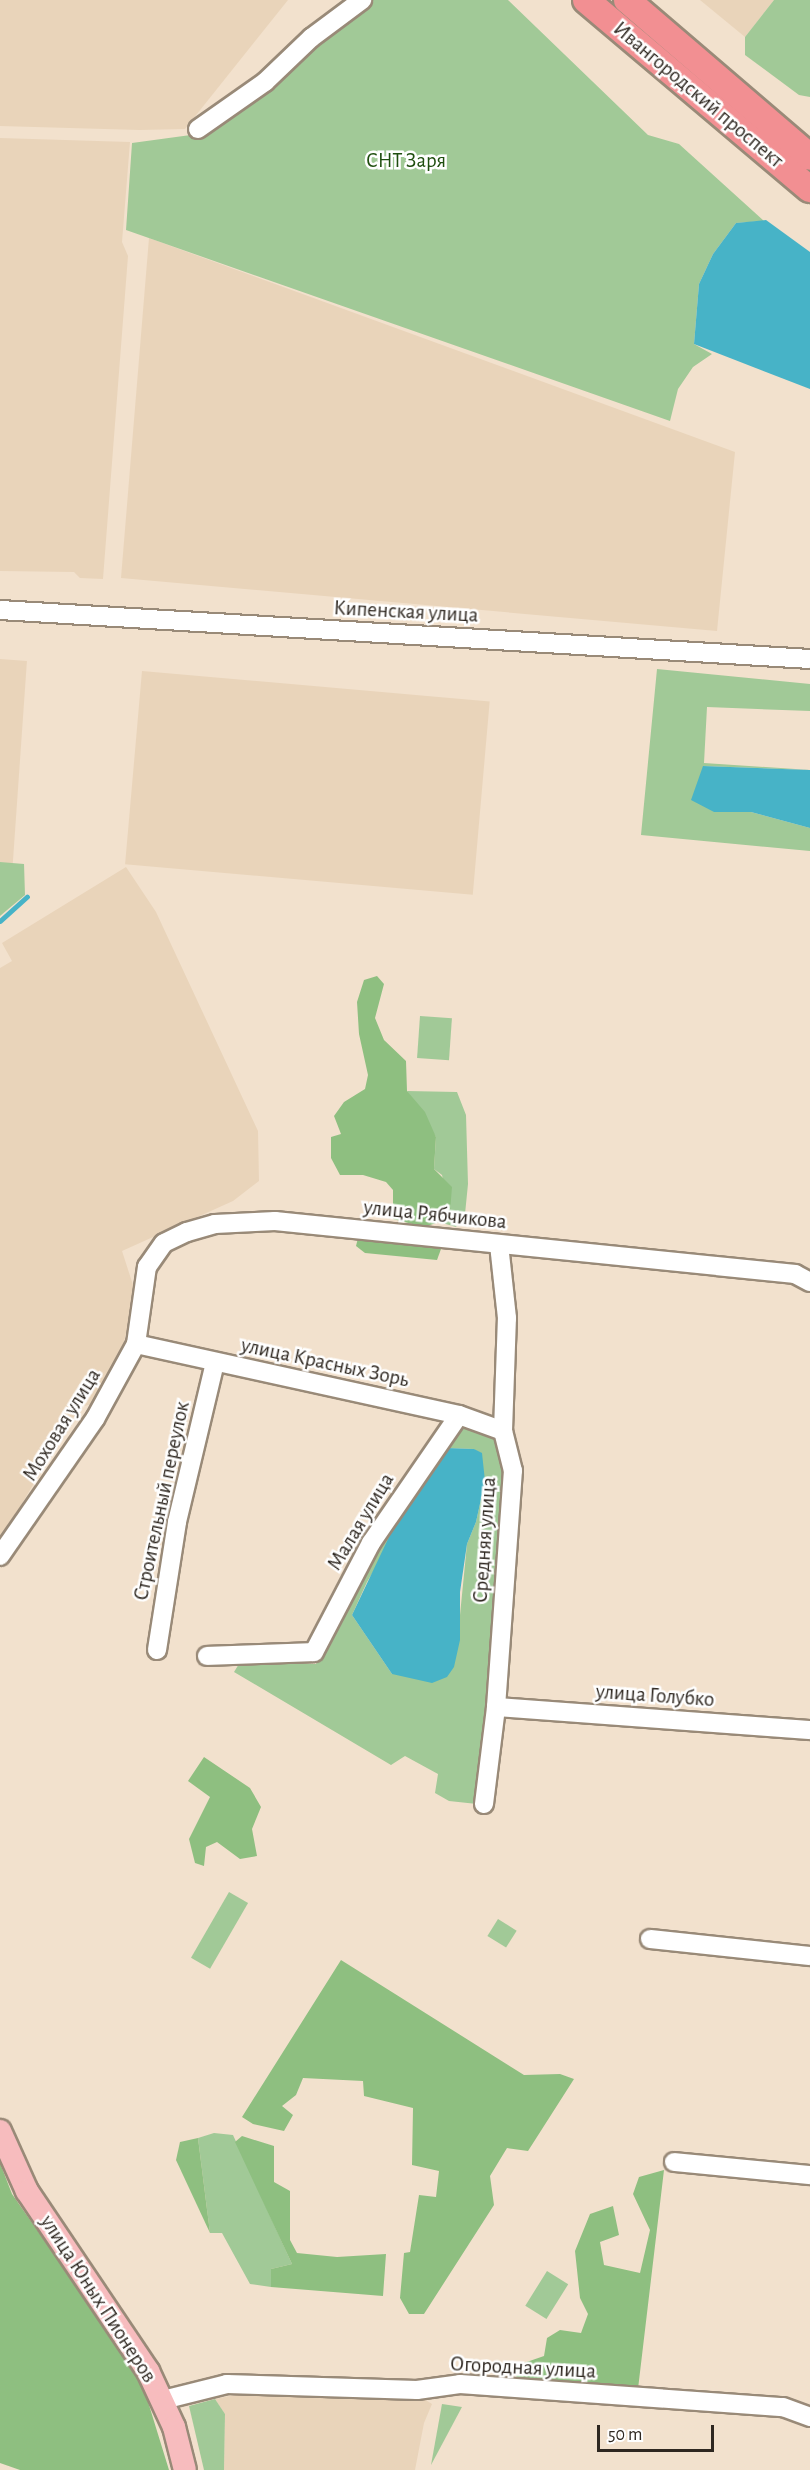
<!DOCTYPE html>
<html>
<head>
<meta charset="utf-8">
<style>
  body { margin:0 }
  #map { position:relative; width:810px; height:2470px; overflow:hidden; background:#f2e1cd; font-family:"Alegreya Sans",sans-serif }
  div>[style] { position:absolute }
  .built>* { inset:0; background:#e9d4ba; transform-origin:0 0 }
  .green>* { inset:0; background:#a1c997; transform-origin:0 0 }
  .forest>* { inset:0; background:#8ebf80 }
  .water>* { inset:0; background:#47b3c7 }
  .stream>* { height:4.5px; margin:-2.25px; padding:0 2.25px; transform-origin:2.25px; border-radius:2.25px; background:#47b3c7 }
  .roads { filter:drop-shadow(2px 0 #998a78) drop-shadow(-2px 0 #998a78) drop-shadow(0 2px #998a78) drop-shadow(0 -2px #998a78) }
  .minor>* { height:18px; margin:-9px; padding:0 9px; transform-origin:9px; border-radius:9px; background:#fff }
  .major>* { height:22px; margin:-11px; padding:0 11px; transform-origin:11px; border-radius:11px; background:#f7bcbe }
  .highway>* { height:26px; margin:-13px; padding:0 13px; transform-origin:13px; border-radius:13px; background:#f28f92 }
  span { translate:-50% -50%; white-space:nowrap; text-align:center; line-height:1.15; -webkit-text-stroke:5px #fff; paint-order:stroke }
  .street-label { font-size:21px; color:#2e2720 }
  .park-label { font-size:21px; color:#1f4e0f }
  .scale { position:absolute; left:597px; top:2425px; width:117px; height:27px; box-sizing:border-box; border:3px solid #2e2720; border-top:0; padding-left:8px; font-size:18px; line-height:21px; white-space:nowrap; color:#2e2720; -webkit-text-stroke:4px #fff; paint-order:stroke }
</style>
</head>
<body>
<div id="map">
  <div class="built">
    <i style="clip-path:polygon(0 0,288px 0,185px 129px,140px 130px,0 126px)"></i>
    <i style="clip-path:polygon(700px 0,774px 0,745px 37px)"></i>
    <i style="clip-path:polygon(0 138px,130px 142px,122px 242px,128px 256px,103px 579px,80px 578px,74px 572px,0 571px)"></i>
    <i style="clip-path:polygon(149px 238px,735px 452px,717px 631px,121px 578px)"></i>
    <i style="left:0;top:659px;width:27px;height:203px;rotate:4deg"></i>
    <i style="left:142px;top:671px;width:349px;height:194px;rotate:5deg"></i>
    <i style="clip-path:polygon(126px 867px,156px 912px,258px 1131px,259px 1181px,233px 1201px,122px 1251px,133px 1285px,133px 1302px,122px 1351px,105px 1386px,92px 1404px,81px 1407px,81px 1414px,54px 1449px,0 1541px,0 968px,12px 961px,2px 943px)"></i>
    <i style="clip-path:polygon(254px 2391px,421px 2397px,432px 2404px,424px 2423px,415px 2470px,224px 2470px,225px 2414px,215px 2399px)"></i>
  </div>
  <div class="green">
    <i style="clip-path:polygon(372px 0,508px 0,648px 135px,679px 144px,764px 221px,736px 223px,713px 254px,699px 284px,694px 344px,712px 354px,693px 367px,678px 389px,670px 421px,126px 230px,132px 143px,198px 134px,215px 126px)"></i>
    <i style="clip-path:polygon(774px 0,810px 0,810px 97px,799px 95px,745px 55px,745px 37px)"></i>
    <i style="clip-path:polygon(657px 669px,810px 684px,810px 711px,707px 707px,704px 763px,810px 770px,703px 766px,714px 812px,751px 812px,810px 828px,810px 851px,641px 835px)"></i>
    <i style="clip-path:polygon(0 862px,24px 864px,25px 895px,0 916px)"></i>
    <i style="left:420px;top:1016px;width:32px;height:42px;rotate:4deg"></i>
    <i style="clip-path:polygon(407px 1091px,457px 1092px,466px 1115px,468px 1184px,465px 1214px,456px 1227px,439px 1222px,450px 1211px,442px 1175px,434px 1169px,436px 1137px)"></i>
    <i style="clip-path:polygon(evenodd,461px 1428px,487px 1432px,498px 1443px,504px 1469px,490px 1715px,477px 1804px,449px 1801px,435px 1793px,438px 1774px,405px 1756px,391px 1765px,234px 1672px,242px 1659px,316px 1664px,429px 1461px,461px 1428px,447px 1448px,474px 1449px,485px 1481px,476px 1522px,467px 1544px,460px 1615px,392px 1674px,352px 1615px,367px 1582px,447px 1448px)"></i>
    <i style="left:229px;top:1892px;width:22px;height:76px;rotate:30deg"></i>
    <i style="left:498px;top:1919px;width:22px;height:20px;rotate:32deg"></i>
    <i style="clip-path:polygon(214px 2133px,233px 2135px,292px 2264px,271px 2269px,271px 2287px,250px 2284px,222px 2233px,210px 2233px,198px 2138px)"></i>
    <i style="left:547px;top:2271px;width:25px;height:41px;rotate:32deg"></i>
    <i style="clip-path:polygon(215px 2399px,225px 2414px,224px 2470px,204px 2470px,189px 2406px)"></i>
    <i style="clip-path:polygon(442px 2404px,462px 2407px,431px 2465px)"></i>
  </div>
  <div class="forest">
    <i style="clip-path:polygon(377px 976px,384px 984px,375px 1018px,384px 1040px,406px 1061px,407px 1091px,425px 1112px,436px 1137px,434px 1169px,452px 1187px,450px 1212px,439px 1222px,424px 1227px,393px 1219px,393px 1190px,386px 1182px,363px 1175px,340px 1175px,331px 1158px,331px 1137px,341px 1134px,334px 1116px,344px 1102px,365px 1089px,368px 1075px,359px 1034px,357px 1002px,364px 980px)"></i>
    <i style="clip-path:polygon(358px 1238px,430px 1244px,441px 1249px,437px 1260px,365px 1253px,356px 1246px)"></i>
    <i style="clip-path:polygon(204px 1757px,250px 1788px,261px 1807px,252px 1829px,257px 1856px,240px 1859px,217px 1842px,206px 1847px,204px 1866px,195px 1863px,189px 1839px,210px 1797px,188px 1781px)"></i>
    <i style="clip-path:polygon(341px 1960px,524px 2075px,560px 2074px,574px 2079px,528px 2151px,507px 2148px,490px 2176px,494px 2205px,424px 2314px,409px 2314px,400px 2298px,404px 2253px,410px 2252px,419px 2195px,436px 2197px,439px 2171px,412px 2165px,413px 2108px,364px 2096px,363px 2081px,303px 2078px,296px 2095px,282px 2106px,293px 2115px,284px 2131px,253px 2124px,242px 2117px)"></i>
    <i style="clip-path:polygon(242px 2136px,274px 2146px,274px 2182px,290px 2191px,290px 2240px,297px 2253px,337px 2257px,386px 2254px,383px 2296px,271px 2287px,271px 2269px,292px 2264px,235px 2142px)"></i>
    <i style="clip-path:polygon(198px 2138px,210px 2233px,176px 2160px,180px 2142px)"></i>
    <i style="clip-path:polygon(0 2163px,12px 2194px,141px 2379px,169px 2470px,20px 2470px,0 2463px)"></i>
    <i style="clip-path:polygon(664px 2170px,638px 2389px,516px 2379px,518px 2365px,544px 2356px,547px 2338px,560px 2330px,581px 2333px,588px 2314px,580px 2298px,575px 2251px,590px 2214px,613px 2206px,619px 2235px,600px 2242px,604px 2265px,640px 2273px,650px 2230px,633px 2194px,639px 2177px)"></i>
  </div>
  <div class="water">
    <i style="clip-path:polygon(766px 220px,810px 252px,810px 389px,694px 344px,699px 284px,713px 254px,736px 223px)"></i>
    <i style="clip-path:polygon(703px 766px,810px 770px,810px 828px,751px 812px,714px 812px,691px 800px)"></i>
    <i style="clip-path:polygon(447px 1448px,474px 1449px,482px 1453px,485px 1481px,476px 1522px,467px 1544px,460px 1592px,460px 1640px,454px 1667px,447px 1677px,432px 1683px,392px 1674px,352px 1615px,398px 1518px)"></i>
  </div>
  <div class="stream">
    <i style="left:0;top:921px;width:36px;rotate:-42deg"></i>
  </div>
  <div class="roads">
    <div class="minor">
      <i style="left:198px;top:129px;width:82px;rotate:-35deg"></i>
      <i style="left:265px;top:82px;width:64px;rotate:-43.7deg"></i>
      <i style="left:311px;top:38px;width:64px;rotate:-36.7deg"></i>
      <i style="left:0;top:610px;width:811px;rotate:3.46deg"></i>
      <i style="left:136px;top:1344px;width:331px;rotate:12.4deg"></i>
      <i style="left:459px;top:1415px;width:47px;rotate:20deg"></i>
      <i style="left:0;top:1556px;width:167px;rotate:-55.3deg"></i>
      <i style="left:95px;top:1419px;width:85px;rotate:-61.3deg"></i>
      <i style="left:136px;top:1344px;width:78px;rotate:-81.9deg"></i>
      <i style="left:147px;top:1267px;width:29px;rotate:-55deg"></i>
      <i style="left:164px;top:1243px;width:25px;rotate:-26deg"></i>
      <i style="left:187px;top:1232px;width:29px;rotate:-16deg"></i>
      <i style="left:215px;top:1224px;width:60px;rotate:-2.9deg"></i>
      <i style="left:275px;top:1221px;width:523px;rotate:5.82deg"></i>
      <i style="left:795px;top:1274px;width:17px;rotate:28deg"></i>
      <i style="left:157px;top:1650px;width:130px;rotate:-81.1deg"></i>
      <i style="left:177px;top:1522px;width:164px;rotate:-76.6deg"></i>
      <i style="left:207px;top:1656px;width:107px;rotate:-2.1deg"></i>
      <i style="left:314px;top:1652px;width:123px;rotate:-62.4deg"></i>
      <i style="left:371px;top:1543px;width:155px;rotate:-55.5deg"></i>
      <i style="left:496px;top:1707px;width:315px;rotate:4.2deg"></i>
      <i style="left:484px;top:1804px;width:98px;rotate:-82.9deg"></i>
      <i style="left:496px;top:1707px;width:237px;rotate:-85.9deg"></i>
      <i style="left:513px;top:1471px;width:41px;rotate:-104deg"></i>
      <i style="left:503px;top:1431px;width:113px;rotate:-88deg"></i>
      <i style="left:507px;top:1318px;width:74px;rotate:-96.2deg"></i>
      <i style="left:650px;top:1939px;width:161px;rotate:6.1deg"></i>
      <i style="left:674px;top:2162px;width:137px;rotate:5.5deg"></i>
      <i style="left:163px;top:2400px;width:66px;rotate:-14deg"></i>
      <i style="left:227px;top:2384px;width:190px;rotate:1.8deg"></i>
      <i style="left:417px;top:2390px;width:43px;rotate:-7.9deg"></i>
      <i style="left:460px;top:2384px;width:324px;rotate:4.1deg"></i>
      <i style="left:783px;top:2407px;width:29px;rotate:20deg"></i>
    </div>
    <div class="major">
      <i style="left:0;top:2131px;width:66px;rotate:65.8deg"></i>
      <i style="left:27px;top:2191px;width:217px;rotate:56.1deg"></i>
      <i style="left:148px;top:2371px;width:62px;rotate:65.1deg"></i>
      <i style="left:174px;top:2427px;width:44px;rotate:75.7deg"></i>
    </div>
    <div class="highway">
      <i style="left:586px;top:0;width:293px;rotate:40.2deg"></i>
      <i style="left:627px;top:0;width:241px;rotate:40.6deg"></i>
    </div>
  </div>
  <div class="street-label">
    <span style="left:698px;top:95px;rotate:40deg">Ивангородский проспект</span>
    <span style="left:406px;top:612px;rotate:3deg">Кипенская улица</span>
    <span style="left:435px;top:1215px;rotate:6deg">улица Рябчикова</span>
    <span style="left:325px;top:1363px;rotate:12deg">улица Красных Зорь</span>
    <span style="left:62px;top:1425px;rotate:-58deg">Моховая улица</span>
    <span style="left:162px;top:1501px;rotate:-78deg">Строительный переулок</span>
    <span style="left:361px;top:1522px;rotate:-59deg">Малая улица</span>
    <span style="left:485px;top:1540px;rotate:-86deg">Средняя улица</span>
    <span style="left:655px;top:1696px;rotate:4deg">улица Голубко</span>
    <span style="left:98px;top:2299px;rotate:57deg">улица Юных Пионеров</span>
    <span style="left:523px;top:2368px;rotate:3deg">Огородная улица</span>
  </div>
  <div class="park-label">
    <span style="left:406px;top:161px">СНТ Заря</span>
  </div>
  <div class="scale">50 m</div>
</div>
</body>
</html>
